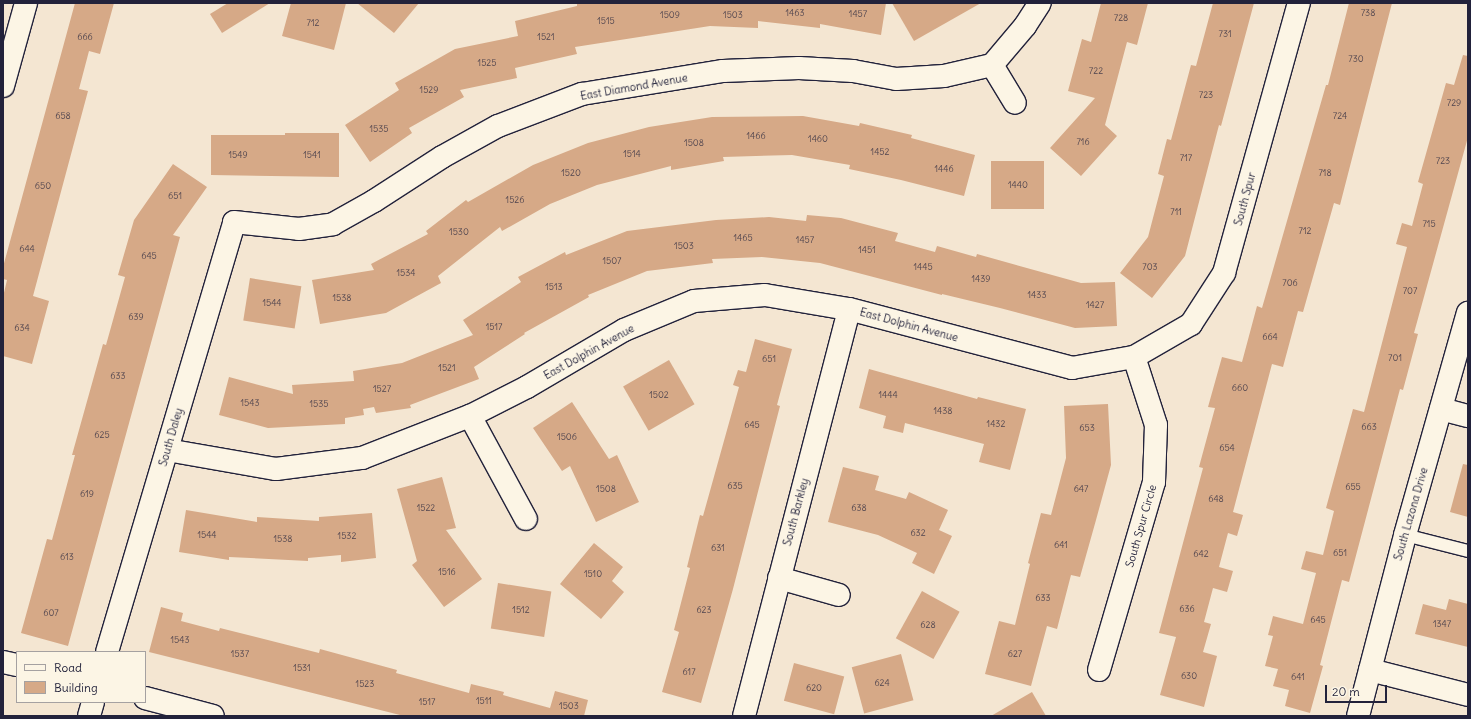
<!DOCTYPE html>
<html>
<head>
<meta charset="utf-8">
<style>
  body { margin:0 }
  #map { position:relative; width:1471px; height:719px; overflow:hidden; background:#f4e6d2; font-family:Delius,sans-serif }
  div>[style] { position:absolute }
  .building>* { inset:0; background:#d6a987; transform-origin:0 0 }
  .roads { filter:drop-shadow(1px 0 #22223b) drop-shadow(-1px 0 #22223b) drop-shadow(0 1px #22223b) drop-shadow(0 -1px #22223b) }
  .lane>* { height:12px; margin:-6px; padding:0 6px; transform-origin:6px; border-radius:6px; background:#fcf5e5 }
  .street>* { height:22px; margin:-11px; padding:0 11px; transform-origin:11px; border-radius:11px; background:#fcf5e5 }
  span { translate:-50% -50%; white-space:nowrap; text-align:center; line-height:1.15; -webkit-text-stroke:4px #fcf5e5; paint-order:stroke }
  .number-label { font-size:9px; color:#4f444e }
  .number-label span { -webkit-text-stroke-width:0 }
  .street-label { font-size:11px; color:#22223b }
  .frame { position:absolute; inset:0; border:4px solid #22223b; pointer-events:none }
  .legend { position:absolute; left:16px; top:651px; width:130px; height:52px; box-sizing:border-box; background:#fcf5e5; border:1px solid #a5a1a1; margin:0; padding:5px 7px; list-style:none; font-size:12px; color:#22223b }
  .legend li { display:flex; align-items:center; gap:8px; height:20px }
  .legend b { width:20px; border:1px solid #a5a1a1 }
  .scale { position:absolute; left:1325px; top:685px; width:62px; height:18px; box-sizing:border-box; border:2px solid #22223b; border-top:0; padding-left:5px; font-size:12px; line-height:14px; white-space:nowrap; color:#22223b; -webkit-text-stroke:3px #fcf5e5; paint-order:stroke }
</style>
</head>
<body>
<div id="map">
  <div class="building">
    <i style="clip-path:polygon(75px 3px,114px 3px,100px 54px,89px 51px,79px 89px,88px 91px,33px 296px,49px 301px,32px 364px,3px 356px,3px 297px,7px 280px,3px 279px,3px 267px)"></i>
    <i style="clip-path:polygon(228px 3px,270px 3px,222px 33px,210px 14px)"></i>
    <i style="clip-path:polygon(291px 3px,346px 3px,334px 50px,282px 36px)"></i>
    <i style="clip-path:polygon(357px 3px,419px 3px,394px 33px)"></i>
    <i style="clip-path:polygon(577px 3px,886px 3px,881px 35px,820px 24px,820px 28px,758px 21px,758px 28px,710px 26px,575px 47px,577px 54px,515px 68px,517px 78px,460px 90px,464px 97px,409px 128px,412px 133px,370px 162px,345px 125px,399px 90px,395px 83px,455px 49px,518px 36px,515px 21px,577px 6px)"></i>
    <i style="clip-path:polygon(892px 3px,981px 3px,914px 41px)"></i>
    <i style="clip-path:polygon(1101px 3px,1148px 3px,1137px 45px,1127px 42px,1105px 125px,1117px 136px,1081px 176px,1050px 148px,1095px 98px,1068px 91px,1082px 39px,1091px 42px)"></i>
    <i style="clip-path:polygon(1213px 3px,1254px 3px,1221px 126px,1219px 125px,1185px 256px,1152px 298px,1120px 273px,1148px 237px,1164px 176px,1158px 174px,1167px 139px,1171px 140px,1191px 65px,1196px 66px)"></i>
    <i style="clip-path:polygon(1349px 3px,1392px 3px,1340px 205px,1334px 203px,1303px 312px,1298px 311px,1283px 367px,1272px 364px,1233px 512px,1243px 515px,1237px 536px,1228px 533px,1219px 567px,1233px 571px,1227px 592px,1213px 588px,1204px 622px,1211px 624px,1203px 652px,1217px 656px,1204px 707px,1160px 695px,1176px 637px,1159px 633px,1203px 468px,1199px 467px,1215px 408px,1208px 407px,1222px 357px,1242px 362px,1257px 306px,1262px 308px,1326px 85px,1328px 85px)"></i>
    <i style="clip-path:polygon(1463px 55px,1468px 56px,1468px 137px,1414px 333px,1418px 334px,1403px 390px,1400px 389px,1349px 582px,1342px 580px,1320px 665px,1323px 666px,1310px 713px,1285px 706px,1289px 690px,1273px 686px,1278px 669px,1265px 666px,1273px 636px,1268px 635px,1273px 616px,1303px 624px,1316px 573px,1301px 569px,1306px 551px,1323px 555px,1334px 511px,1326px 508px,1353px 409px,1364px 412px,1407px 247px,1396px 244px,1402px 223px,1412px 226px,1423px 184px,1418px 182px,1446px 83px,1454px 85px)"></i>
    <i style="clip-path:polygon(803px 116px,859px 126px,860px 123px,912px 135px,911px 138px,975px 155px,964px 196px,901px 180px,849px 169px,850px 165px,792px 155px,723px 157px,724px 161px,671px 170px,671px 166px,597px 185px,550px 204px,502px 231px,500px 227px,438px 276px,441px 283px,386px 313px,320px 324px,312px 280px,374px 270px,371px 264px,428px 234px,426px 231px,466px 200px,468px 202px,533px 165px,588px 143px,649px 127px,712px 117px)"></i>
    <i style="clip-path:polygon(285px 133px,339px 133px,339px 177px,211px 175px,211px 135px,285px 135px)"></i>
    <i style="left:991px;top:161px;width:53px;height:48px"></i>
    <i style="clip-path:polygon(173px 164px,207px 187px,173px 235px,180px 237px,68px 646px,21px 633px,47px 539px,52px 540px,75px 455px,72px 455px,103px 344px,106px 345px,125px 277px,118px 275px,134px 220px)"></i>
    <i style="clip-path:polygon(807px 215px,841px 218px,898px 233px,895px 241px,935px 252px,937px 246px,976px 257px,977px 254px,1081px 283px,1115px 282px,1117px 326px,1075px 328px,1000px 308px,942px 294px,942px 295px,820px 263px,762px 257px,712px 259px,713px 263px,647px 271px,588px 295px,589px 297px,524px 333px,525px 334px,474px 367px,479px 379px,410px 405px,411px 408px,376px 413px,374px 407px,363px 409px,364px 415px,345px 418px,345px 424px,268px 428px,219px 415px,229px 377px,293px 394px,292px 385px,354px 381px,353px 371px,402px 363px,473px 335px,463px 320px,521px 282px,518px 277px,565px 252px,566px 255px,627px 231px,716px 220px,769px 217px,806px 221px)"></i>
    <i style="left:250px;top:278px;width:52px;height:43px;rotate:9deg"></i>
    <i style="clip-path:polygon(755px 339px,792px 349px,777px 405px,780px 406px,733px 589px,701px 703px,662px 692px,679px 632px,674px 630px,690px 568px,687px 567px,700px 515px,703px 516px,739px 387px,733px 385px,738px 370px,746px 372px)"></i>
    <i style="left:669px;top:360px;width:51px;height:53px;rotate:60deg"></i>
    <i style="clip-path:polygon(869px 369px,977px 399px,978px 397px,1026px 409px,1010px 470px,979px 462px,984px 444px,905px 423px,903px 433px,883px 428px,886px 416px,859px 408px)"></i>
    <i style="clip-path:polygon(572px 402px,609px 459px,617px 455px,639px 502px,596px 522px,570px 466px,562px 471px,533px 428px)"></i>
    <i style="clip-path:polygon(1108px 404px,1111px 465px,1096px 520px,1080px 577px,1071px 575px,1057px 629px,1047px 626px,1031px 686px,985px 674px,999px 621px,1015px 625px,1030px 564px,1028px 563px,1041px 513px,1051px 515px,1066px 458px,1064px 406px)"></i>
    <i style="clip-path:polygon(1463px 464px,1468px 465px,1468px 517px,1450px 512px)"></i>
    <i style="clip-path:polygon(843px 467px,879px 476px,875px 490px,906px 499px,909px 492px,948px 510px,939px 530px,952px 536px,934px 574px,912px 563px,917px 553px,878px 535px,828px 522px)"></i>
    <i style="clip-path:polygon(442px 477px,456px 528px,446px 530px,482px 579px,444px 607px,412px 565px,417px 561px,397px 489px)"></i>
    <i style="clip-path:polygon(186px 510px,257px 522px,257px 517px,319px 521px,319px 517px,372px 513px,376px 558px,341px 562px,341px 555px,308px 558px,308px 561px,229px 557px,229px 560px,179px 552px)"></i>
    <i style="clip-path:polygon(594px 543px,623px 567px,612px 581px,624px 592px,601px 619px,560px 584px)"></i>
    <i style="left:498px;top:583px;width:54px;height:46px;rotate:9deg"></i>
    <i style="left:922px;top:591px;width:43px;height:54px;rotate:29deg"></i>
    <i style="clip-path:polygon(1449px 599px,1468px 604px,1468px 647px,1415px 634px,1423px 604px,1446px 610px)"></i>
    <i style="clip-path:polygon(161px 607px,183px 613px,181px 621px,219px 631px,220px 628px,319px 653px,320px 649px,397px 670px,396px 673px,469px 693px,471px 684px,504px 692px,503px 695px,550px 708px,555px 691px,588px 700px,584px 716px,404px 716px,149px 652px)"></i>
    <i style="left:901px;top:654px;width:48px;height:51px;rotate:75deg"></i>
    <i style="left:794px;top:663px;width:52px;height:39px;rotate:15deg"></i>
    <i style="clip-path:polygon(1032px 692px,1046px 716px,991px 716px)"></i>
  </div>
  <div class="roads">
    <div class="lane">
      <i style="left:1405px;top:535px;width:65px;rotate:14.3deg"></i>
    </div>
    <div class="street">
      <i style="left:992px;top:65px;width:51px;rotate:-49.8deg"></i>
      <i style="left:1025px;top:26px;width:27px;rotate:-57deg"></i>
      <i style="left:992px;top:65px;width:44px;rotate:58.8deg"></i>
      <i style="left:3px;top:86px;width:86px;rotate:-74.5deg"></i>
      <i style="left:1441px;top:409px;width:28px;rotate:15deg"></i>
      <i style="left:470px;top:416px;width:117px;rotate:61.5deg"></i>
      <i style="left:167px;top:450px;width:111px;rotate:9.9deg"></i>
      <i style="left:276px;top:469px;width:87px;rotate:-7.3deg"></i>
      <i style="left:362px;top:458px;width:116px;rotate:-21.3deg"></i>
      <i style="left:470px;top:416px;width:64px;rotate:-27deg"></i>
      <i style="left:527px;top:387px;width:113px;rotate:-30.4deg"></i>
      <i style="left:624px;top:330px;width:76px;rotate:-22.5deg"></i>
      <i style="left:694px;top:301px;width:71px;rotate:-4.8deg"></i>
      <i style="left:765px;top:295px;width:85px;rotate:9.5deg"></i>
      <i style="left:849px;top:309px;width:231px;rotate:14.8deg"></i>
      <i style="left:1072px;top:368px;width:63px;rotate:-10.1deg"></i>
      <i style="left:1134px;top:357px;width:66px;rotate:-30.1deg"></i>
      <i style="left:1191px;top:324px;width:61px;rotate:-57.1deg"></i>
      <i style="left:1224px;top:273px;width:280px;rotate:-74.5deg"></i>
      <i style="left:779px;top:578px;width:62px;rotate:15.8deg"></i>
      <i style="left:107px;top:652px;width:448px;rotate:-73.5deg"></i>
      <i style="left:234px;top:222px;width:65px;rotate:6.1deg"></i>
      <i style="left:299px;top:229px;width:34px;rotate:-8deg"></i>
      <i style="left:333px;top:224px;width:47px;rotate:-29.3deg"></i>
      <i style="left:374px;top:201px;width:81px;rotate:-32.9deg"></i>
      <i style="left:442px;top:157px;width:64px;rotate:-29deg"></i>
      <i style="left:498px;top:126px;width:90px;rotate:-20.9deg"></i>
      <i style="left:582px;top:94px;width:143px;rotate:-9.3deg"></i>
      <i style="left:723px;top:71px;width:76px;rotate:-2.3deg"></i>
      <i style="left:799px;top:68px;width:54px;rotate:3.2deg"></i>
      <i style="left:853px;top:71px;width:44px;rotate:10.5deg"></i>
      <i style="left:896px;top:79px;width:48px;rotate:-3.6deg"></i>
      <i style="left:944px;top:76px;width:49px;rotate:-12.9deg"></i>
      <i style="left:3px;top:662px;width:14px;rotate:12deg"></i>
      <i style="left:1099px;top:670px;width:196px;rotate:-73.7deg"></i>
      <i style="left:1154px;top:482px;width:57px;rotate:-88deg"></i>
      <i style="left:1156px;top:425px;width:71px;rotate:-107.9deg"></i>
      <i style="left:1370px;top:670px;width:101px;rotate:14.3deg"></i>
      <i style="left:145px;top:698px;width:70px;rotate:14.8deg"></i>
      <i style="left:89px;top:716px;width:15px;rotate:-74deg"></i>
      <i style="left:744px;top:716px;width:420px;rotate:-75.5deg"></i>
      <i style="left:1358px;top:716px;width:187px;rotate:-75.4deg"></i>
      <i style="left:1405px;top:535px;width:231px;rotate:-74.2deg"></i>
    </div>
  </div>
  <div class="number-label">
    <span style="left:795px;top:13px">1463</span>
    <span style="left:1368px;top:13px">738</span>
    <span style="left:858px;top:14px">1457</span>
    <span style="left:670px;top:15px">1509</span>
    <span style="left:733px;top:15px">1503</span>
    <span style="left:1121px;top:18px">728</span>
    <span style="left:606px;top:21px">1515</span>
    <span style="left:313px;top:23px">712</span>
    <span style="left:1225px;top:34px">731</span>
    <span style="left:85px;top:37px">666</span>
    <span style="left:546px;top:37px">1521</span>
    <span style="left:1356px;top:59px">730</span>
    <span style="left:487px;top:63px">1525</span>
    <span style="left:1096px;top:71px">722</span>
    <span style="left:429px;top:90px">1529</span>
    <span style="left:1206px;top:95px">723</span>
    <span style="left:1454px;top:103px">729</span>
    <span style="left:63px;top:116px">658</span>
    <span style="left:1340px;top:116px">724</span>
    <span style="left:379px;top:129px">1535</span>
    <span style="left:756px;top:136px">1466</span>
    <span style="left:818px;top:139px">1460</span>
    <span style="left:1083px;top:142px">716</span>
    <span style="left:694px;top:143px">1508</span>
    <span style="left:880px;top:152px">1452</span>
    <span style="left:632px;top:154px">1514</span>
    <span style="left:238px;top:155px">1549</span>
    <span style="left:312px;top:155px">1541</span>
    <span style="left:1186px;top:158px">717</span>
    <span style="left:1443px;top:161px">723</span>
    <span style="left:944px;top:169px">1446</span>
    <span style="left:571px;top:173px">1520</span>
    <span style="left:1325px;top:173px">718</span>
    <span style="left:1018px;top:185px">1440</span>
    <span style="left:43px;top:186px">650</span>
    <span style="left:175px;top:196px">651</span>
    <span style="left:515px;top:200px">1526</span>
    <span style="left:1176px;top:212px">711</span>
    <span style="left:1429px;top:224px">715</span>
    <span style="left:1305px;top:231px">712</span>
    <span style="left:459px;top:232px">1530</span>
    <span style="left:743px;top:238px">1465</span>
    <span style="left:805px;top:240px">1457</span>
    <span style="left:684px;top:246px">1503</span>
    <span style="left:27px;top:249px">644</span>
    <span style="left:867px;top:250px">1451</span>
    <span style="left:149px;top:256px">645</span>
    <span style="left:612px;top:261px">1507</span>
    <span style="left:923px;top:267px">1445</span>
    <span style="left:1150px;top:267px">703</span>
    <span style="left:406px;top:273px">1534</span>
    <span style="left:981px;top:279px">1439</span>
    <span style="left:1290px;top:283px">706</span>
    <span style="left:554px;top:287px">1513</span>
    <span style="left:1410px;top:291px">707</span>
    <span style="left:1037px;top:295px">1433</span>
    <span style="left:342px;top:298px">1538</span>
    <span style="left:272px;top:303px">1544</span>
    <span style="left:1095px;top:305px">1427</span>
    <span style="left:136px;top:317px">639</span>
    <span style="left:494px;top:327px">1517</span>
    <span style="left:22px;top:328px">634</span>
    <span style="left:1270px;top:337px">664</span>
    <span style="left:1395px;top:358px">701</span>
    <span style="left:769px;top:359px">651</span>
    <span style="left:447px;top:368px">1521</span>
    <span style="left:118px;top:376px">633</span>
    <span style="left:1240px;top:388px">660</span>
    <span style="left:382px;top:389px">1527</span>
    <span style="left:659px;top:395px">1502</span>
    <span style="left:888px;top:395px">1444</span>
    <span style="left:250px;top:403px">1543</span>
    <span style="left:319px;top:404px">1535</span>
    <span style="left:943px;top:411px">1438</span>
    <span style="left:996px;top:424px">1432</span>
    <span style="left:752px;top:425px">645</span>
    <span style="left:1369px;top:427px">663</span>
    <span style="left:1087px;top:428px">653</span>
    <span style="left:102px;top:435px">625</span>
    <span style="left:567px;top:437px">1506</span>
    <span style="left:1227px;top:448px">654</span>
    <span style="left:735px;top:486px">635</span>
    <span style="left:1353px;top:487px">655</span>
    <span style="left:606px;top:489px">1508</span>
    <span style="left:1081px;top:489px">647</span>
    <span style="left:87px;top:494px">619</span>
    <span style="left:1216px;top:499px">648</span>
    <span style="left:426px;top:508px">1522</span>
    <span style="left:859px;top:508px">638</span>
    <span style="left:918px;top:533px">632</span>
    <span style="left:207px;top:535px">1544</span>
    <span style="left:347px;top:536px">1532</span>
    <span style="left:283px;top:539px">1538</span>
    <span style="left:1061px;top:545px">641</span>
    <span style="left:718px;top:548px">631</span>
    <span style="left:1340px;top:553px">651</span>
    <span style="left:1201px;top:554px">642</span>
    <span style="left:67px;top:557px">613</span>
    <span style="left:447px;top:572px">1516</span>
    <span style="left:593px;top:574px">1510</span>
    <span style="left:1043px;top:598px">633</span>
    <span style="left:1187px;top:609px">636</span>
    <span style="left:521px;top:610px">1512</span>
    <span style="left:704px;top:610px">623</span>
    <span style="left:51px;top:613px">607</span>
    <span style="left:1318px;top:620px">645</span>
    <span style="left:1442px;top:624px">1347</span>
    <span style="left:928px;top:625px">628</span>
    <span style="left:180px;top:640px">1543</span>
    <span style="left:240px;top:654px">1537</span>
    <span style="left:1015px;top:654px">627</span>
    <span style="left:302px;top:668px">1531</span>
    <span style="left:689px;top:672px">617</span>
    <span style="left:1189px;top:676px">630</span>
    <span style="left:1298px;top:677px">641</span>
    <span style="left:882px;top:683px">624</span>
    <span style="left:365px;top:684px">1523</span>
    <span style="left:814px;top:688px">620</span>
    <span style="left:484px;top:701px">1511</span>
    <span style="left:427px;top:702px">1517</span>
    <span style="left:569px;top:706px">1503</span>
  </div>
  <div class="street-label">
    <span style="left:634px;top:87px;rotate:-10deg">East Diamond Avenue</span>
    <span style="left:1245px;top:199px;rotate:-75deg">South Spur</span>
    <span style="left:909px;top:325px;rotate:15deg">East Dolphin Avenue</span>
    <span style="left:589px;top:352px;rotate:-29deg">East Dolphin Avenue</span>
    <span style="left:171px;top:437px;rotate:-74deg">South Daley</span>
    <span style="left:796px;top:512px;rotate:-75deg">South Barkley</span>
    <span style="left:1411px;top:514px;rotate:-74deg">South Lazona Drive</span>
    <span style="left:1141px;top:526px;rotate:-74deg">South Spur Circle</span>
  </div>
  <div class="frame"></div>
  <ul class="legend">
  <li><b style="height:5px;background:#fcf5e5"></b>Road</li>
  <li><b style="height:11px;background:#d6a987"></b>Building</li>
  </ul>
  <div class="scale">20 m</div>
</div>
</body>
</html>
